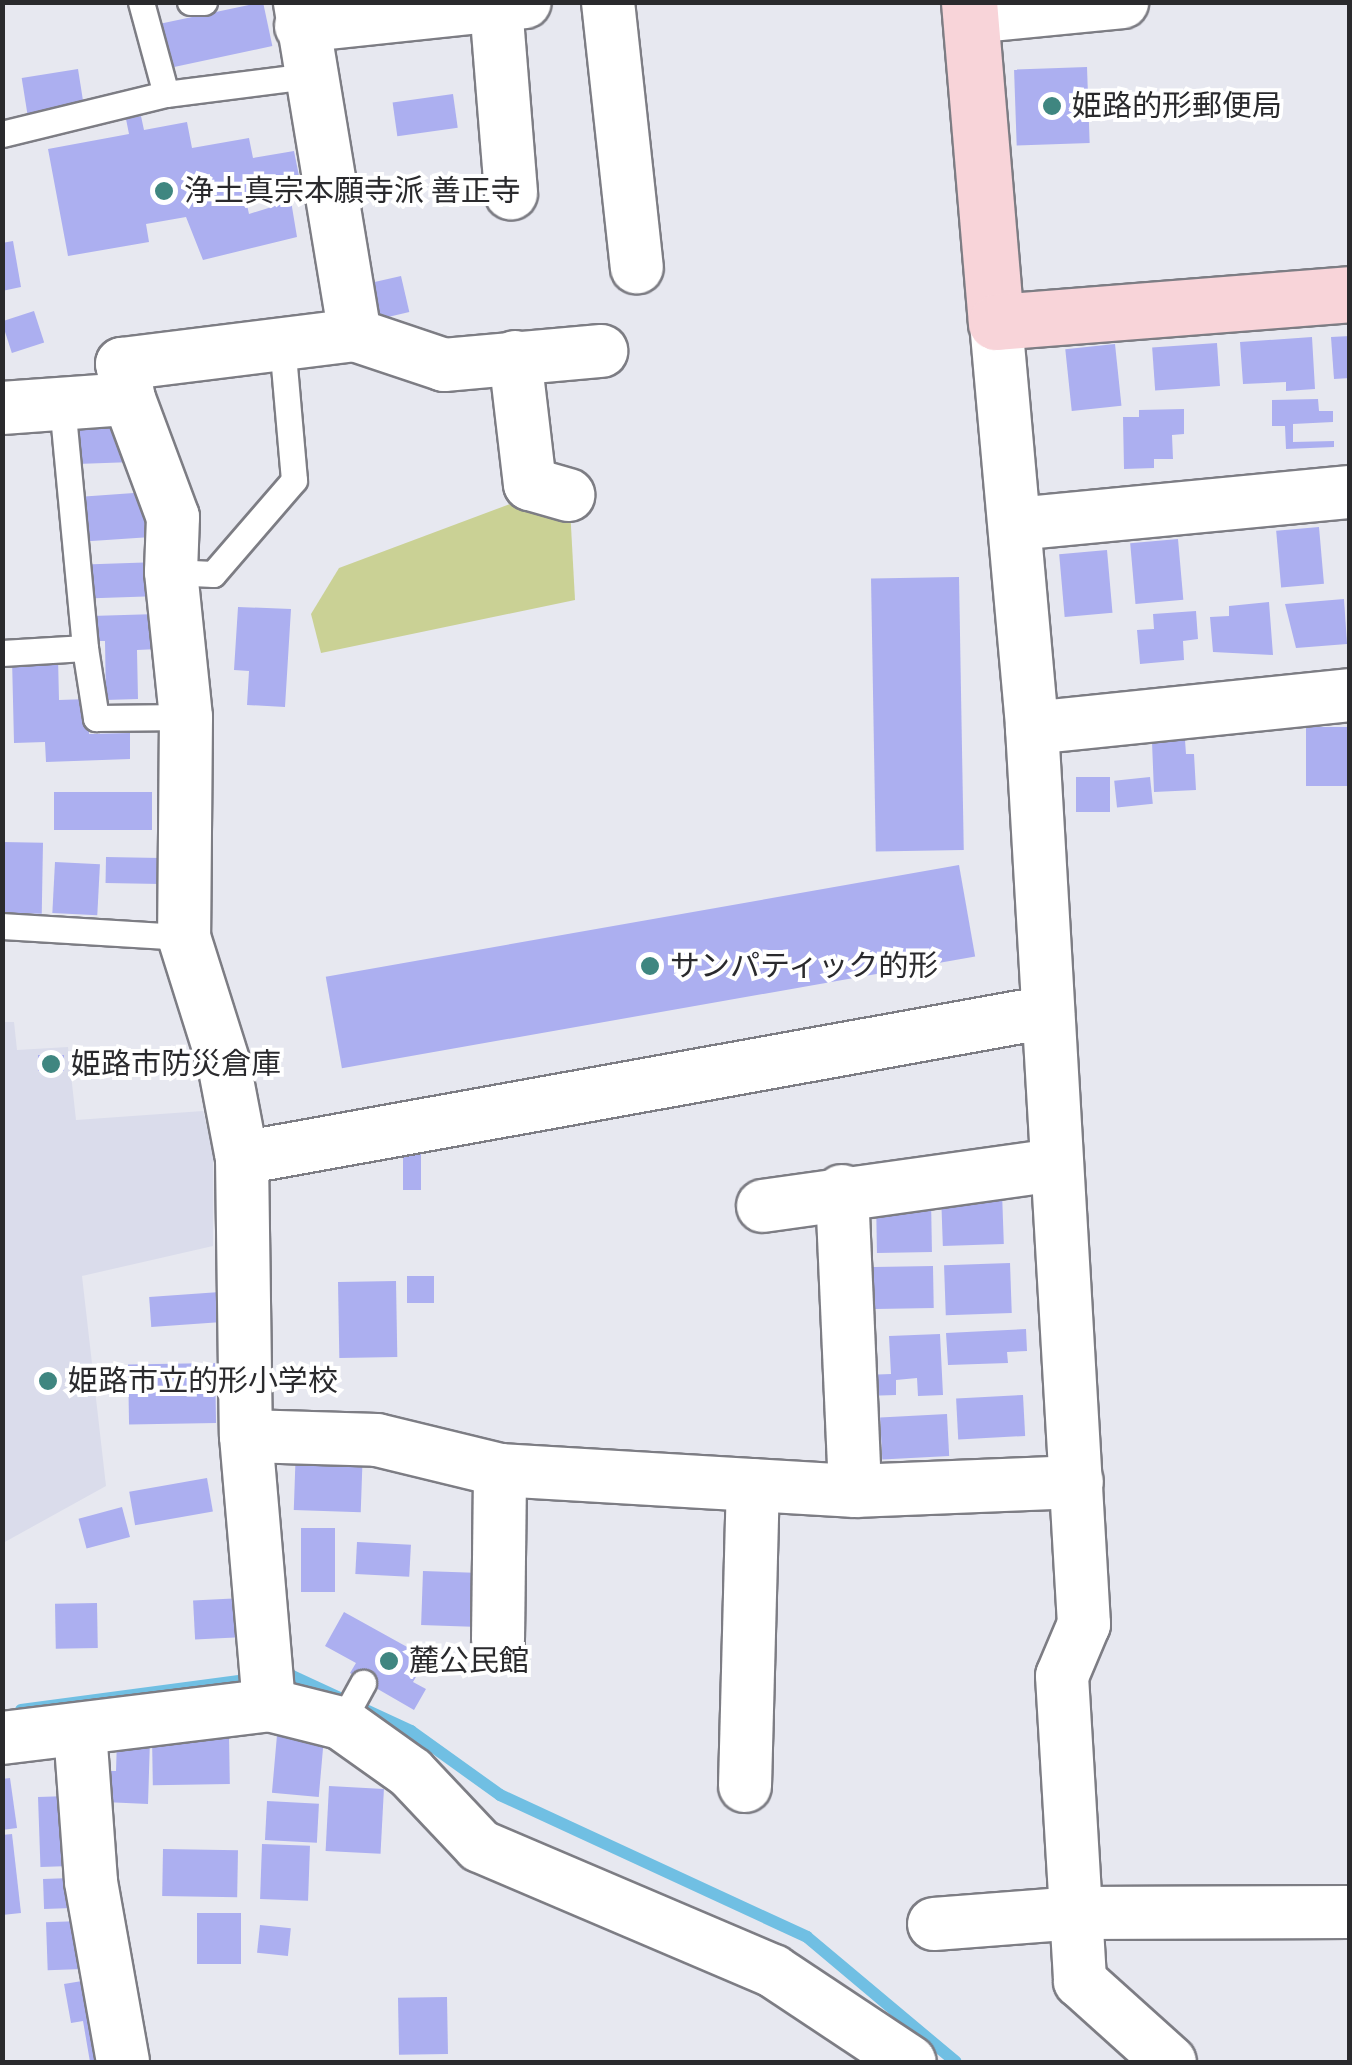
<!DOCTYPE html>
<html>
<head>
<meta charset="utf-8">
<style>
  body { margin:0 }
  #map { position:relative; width:1352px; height:2065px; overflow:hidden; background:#e7e8f0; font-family:Cabin,"Noto Sans JP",sans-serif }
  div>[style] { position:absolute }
  .built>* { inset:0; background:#dadceb }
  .green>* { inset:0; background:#cad195 }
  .stream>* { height:12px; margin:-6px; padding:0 6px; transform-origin:6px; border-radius:6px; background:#70bfe3 }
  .building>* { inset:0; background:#acaff0; transform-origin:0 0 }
  .roads { filter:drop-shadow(2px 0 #7d7d84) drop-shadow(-2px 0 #7d7d84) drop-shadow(0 2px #7d7d84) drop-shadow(0 -2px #7d7d84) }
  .lane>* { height:25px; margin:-12.5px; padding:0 12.5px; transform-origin:12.5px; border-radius:12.5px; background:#fff }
  .street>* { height:52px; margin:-26px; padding:0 26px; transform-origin:26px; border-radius:26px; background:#fff }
  .secondary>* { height:55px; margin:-27.5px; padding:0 27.5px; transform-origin:27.5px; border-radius:27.5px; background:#f8d4d9 }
  .dots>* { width:28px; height:28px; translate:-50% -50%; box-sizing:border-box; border:5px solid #fff; border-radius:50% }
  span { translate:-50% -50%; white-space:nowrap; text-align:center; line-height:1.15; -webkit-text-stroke:8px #fff; paint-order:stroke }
  .poi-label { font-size:30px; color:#2a2a2d }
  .left { translate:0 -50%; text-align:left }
  .frame { position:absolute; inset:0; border:5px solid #2a2a2d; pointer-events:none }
</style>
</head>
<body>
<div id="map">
  <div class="built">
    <i style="clip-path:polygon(2px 1022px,14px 1022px,17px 1050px,68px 1047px,76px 1120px,203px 1111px,213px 1151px,213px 1246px,82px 1276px,106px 1486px,3px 1543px)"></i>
  </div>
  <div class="green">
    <i style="clip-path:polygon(526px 498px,570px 508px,575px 600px,321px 653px,311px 614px,339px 568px)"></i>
  </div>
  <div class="stream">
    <i style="left:279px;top:1677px;width:13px;rotate:-4deg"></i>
    <i style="left:292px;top:1676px;width:131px;rotate:24.8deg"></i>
    <i style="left:411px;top:1731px;width:110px;rotate:35.7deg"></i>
    <i style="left:500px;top:1795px;width:338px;rotate:24.8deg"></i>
    <i style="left:807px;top:1937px;width:194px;rotate:40deg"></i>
    <i style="left:21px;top:1710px;width:235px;rotate:-7.6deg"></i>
  </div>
  <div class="building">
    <i style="left:263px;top:2px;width:45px;height:110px;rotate:78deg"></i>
    <i style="left:1087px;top:67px;width:76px;height:73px;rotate:88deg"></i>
    <i style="left:78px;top:69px;width:37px;height:57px;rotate:81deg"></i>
    <i style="left:453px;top:94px;width:34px;height:61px;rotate:82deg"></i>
    <i style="clip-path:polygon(141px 116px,144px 130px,187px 122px,192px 148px,249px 138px,253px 158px,294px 151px,301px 186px,245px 196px,249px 214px,291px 201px,297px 237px,203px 260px,186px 217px,146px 224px,149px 242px,68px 256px,48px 149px,129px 134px,126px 119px)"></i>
    <i style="clip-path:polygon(13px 241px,21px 287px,2px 291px,2px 243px)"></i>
    <i style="left:401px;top:276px;width:37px;height:35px;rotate:77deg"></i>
    <i style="left:34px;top:311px;width:33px;height:34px;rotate:72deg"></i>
    <i style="clip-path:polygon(1350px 336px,1350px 378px,1334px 379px,1331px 337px)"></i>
    <i style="clip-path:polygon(1312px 337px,1315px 389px,1286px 391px,1286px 382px,1243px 384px,1240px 342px)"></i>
    <i style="left:1217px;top:343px;width:43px;height:65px;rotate:86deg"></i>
    <i style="left:1115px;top:344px;width:62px;height:50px;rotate:84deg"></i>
    <i style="clip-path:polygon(1318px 399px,1319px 411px,1333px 411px,1333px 422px,1293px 424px,1293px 442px,1334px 441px,1334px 447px,1286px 449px,1285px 426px,1272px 426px,1272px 400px)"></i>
    <i style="clip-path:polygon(1184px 409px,1184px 434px,1172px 435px,1173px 459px,1154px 459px,1154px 468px,1124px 469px,1123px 417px,1139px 417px,1139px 410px)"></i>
    <i style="clip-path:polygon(121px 414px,133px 462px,77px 464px,75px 415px)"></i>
    <i style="left:148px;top:492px;width:45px;height:67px;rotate:86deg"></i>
    <i style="left:1319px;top:527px;width:57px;height:43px;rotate:85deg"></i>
    <i style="left:1178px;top:539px;width:61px;height:48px;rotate:85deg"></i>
    <i style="left:1107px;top:550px;width:63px;height:48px;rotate:85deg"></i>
    <i style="left:159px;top:562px;width:34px;height:74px;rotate:88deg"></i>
    <i style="left:959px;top:577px;width:273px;height:88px;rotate:89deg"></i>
    <i style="clip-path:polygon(1344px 599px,1347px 644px,1296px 648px,1285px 604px)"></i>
    <i style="clip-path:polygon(1269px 602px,1273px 655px,1213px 652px,1210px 617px,1229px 616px,1229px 606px)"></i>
    <i style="clip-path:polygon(238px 607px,291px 609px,285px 707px,247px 705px,249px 671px,234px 670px)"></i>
    <i style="clip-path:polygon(1196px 611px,1198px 639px,1183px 641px,1184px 660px,1140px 664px,1137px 630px,1154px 629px,1153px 614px)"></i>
    <i style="clip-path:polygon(157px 614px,158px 649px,137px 650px,138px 699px,106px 700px,105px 641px,91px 641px,91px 616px)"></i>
    <i style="clip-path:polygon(58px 657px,59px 700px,88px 699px,89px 734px,130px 733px,130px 759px,46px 762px,45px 742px,14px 743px,12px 659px)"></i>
    <i style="left:1350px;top:727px;width:59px;height:44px;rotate:90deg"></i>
    <i style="clip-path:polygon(1185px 740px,1186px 754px,1194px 754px,1196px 790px,1154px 792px,1152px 742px)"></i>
    <i style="left:1076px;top:777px;width:34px;height:35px"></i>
    <i style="left:1150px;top:777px;width:27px;height:36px;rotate:84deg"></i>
    <i style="left:54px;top:792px;width:98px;height:38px"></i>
    <i style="left:2px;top:842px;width:41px;height:71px;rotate:1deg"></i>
    <i style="left:106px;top:857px;width:55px;height:26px;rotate:1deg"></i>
    <i style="left:55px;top:862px;width:45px;height:51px;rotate:3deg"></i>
    <i style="left:959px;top:865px;width:93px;height:643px;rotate:80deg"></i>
    <i style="left:64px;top:1055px;width:16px;height:26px;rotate:90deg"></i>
    <i style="left:403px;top:1151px;width:18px;height:39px"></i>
    <i style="left:1002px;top:1192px;width:52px;height:61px;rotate:88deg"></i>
    <i style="left:931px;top:1198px;width:54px;height:55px;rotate:89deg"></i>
    <i style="left:1010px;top:1263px;width:50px;height:66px;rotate:88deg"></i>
    <i style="left:933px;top:1266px;width:42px;height:73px;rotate:89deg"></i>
    <i style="left:407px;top:1276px;width:27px;height:27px"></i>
    <i style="left:396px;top:1281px;width:76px;height:58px;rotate:89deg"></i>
    <i style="left:220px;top:1292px;width:30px;height:71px;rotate:86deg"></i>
    <i style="clip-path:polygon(1026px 1329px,1027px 1351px,1007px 1352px,1008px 1363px,948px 1365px,946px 1333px)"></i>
    <i style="clip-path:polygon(940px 1334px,943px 1395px,918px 1396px,917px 1378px,896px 1380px,896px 1395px,865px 1396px,864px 1375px,891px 1374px,889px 1336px)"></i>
    <i style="left:215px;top:1363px;width:60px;height:87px;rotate:89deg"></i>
    <i style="left:1023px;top:1395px;width:41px;height:67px;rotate:87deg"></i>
    <i style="left:947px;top:1414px;width:42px;height:67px;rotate:87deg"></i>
    <i style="left:296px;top:1446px;width:67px;height:64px;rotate:2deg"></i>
    <i style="left:207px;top:1478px;width:34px;height:79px;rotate:80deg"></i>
    <i style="left:122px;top:1507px;width:31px;height:45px;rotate:75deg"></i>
    <i style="left:301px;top:1528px;width:34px;height:64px"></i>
    <i style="left:357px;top:1542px;width:54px;height:32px;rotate:3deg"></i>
    <i style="left:423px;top:1571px;width:58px;height:54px;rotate:2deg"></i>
    <i style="left:243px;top:1598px;width:39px;height:50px;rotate:87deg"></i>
    <i style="left:97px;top:1603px;width:45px;height:42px;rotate:89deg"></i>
    <i style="clip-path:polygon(344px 1612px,427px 1658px,413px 1682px,426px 1689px,414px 1710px,350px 1673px,356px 1663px,325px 1646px)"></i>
    <i style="left:277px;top:1735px;width:47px;height:58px;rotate:5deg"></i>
    <i style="left:229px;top:1736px;width:48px;height:77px;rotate:89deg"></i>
    <i style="clip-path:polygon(117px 1739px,150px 1740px,148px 1804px,104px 1802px,105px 1771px,116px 1771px)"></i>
    <i style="clip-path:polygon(10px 1778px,17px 1828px,2px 1830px,2px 1779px)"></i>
    <i style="left:329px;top:1786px;width:55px;height:65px;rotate:3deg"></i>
    <i style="left:68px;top:1796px;width:70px;height:30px;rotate:88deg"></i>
    <i style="left:267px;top:1801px;width:52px;height:39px;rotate:3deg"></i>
    <i style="clip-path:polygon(12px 1834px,21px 1913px,2px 1915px,2px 1835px)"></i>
    <i style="left:262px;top:1844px;width:48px;height:55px;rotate:2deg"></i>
    <i style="left:163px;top:1849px;width:75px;height:47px;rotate:1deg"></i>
    <i style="left:71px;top:1878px;width:30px;height:28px;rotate:88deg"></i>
    <i style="left:241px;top:1913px;width:51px;height:44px;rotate:90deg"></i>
    <i style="left:81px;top:1921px;width:48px;height:35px;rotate:88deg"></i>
    <i style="left:260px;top:1925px;width:31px;height:28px;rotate:6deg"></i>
    <i style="clip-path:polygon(100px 1978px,114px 2062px,90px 2062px,83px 2021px,71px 2023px,64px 1984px)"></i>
    <i style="left:447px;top:1997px;width:57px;height:49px;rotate:89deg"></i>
  </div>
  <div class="roads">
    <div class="lane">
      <i style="left:141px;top:2px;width:95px;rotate:74.8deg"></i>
      <i style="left:190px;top:2px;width:14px"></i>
      <i style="left:2px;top:134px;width:169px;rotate:-13.7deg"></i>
      <i style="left:166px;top:94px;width:144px;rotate:-7.2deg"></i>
      <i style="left:62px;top:404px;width:245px;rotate:84.6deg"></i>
      <i style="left:171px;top:572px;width:42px;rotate:2.7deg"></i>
      <i style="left:213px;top:574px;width:124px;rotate:-49.2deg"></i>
      <i style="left:294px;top:480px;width:137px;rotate:-95deg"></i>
      <i style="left:2px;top:653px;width:83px;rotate:-3.4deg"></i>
      <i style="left:85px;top:648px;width:71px;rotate:81.1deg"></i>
      <i style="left:96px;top:718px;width:90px;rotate:-0.6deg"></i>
      <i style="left:2px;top:926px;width:182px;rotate:3.5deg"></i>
      <i style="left:341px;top:1723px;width:46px;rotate:-61.2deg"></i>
    </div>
    <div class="street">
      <i style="left:608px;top:2px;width:267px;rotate:83.8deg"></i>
      <i style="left:496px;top:6px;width:188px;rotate:85.4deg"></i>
      <i style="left:970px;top:17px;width:153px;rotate:-5.6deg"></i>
      <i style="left:301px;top:26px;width:225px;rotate:-6.1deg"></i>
      <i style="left:996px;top:322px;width:408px;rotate:84.9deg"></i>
      <i style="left:1032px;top:728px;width:898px;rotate:86.68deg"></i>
      <i style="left:1084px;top:1624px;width:56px;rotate:112.9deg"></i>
      <i style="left:1062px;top:1676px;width:306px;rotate:86.6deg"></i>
      <i style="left:1080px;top:1981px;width:121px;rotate:42deg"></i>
      <i style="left:355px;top:335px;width:94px;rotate:18.6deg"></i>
      <i style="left:444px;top:365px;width:158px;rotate:-5.1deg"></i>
      <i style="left:515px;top:357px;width:128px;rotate:83.3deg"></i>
      <i style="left:530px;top:484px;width:40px;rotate:16deg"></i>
      <i style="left:129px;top:399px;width:36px;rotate:-101deg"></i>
      <i style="left:122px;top:364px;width:235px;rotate:-7.1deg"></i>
      <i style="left:355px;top:335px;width:338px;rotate:-99.4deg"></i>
      <i style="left:2px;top:408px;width:127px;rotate:-4.1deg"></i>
      <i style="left:129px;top:399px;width:126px;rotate:69.6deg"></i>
      <i style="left:173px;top:517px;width:55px;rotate:92.1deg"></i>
      <i style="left:171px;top:572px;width:146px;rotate:84.1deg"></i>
      <i style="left:186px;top:717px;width:220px;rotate:90.5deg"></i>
      <i style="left:184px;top:937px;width:133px;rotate:72.5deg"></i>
      <i style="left:224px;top:1064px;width:96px;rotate:79.2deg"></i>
      <i style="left:242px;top:1158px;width:278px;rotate:89.2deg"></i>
      <i style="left:246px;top:1436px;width:270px;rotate:85.1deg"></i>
      <i style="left:1017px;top:524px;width:335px;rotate:-5.5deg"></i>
      <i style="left:1032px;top:728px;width:320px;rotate:-5.9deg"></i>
      <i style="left:242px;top:1158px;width:819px;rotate:-10.27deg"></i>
      <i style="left:842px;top:1191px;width:300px;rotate:87.5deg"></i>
      <i style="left:855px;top:1491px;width:222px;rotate:-2.3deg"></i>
      <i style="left:763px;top:1206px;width:296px;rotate:-8deg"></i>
      <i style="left:246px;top:1436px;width:131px;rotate:1.7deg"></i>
      <i style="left:377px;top:1440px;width:127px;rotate:13.7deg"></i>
      <i style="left:500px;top:1470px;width:356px;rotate:3.4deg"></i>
      <i style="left:498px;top:1640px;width:170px;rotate:-89.3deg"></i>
      <i style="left:80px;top:1731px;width:151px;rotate:85.8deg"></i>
      <i style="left:91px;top:1882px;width:183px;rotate:79.9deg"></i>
      <i style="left:2px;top:1738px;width:269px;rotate:-7deg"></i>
      <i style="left:269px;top:1705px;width:74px;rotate:14deg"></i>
      <i style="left:341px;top:1723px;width:86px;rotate:35.5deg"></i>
      <i style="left:411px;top:1773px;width:100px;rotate:46.6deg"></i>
      <i style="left:480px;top:1846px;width:319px;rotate:23.1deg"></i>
      <i style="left:773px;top:1971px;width:164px;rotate:33.6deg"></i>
      <i style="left:745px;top:1786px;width:301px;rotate:-88.5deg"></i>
      <i style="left:934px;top:1924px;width:143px;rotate:-4.4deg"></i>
      <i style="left:1077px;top:1913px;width:273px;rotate:-0.2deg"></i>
    </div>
    <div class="secondary">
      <i style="left:969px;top:2px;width:321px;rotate:85.2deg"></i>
      <i style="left:996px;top:322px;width:355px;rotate:-4.5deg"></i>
    </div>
  </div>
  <div class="dots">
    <i style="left:1052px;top:106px;background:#3f8680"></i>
    <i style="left:164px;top:191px;background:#3f8680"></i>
    <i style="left:650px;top:966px;background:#3f8680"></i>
    <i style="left:51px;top:1064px;background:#3f8680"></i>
    <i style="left:48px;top:1381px;background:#3f8680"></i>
    <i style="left:389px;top:1661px;background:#3f8680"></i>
  </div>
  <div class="poi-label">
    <span class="left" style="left:1072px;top:106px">姫路的形郵便局</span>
    <span class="left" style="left:184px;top:191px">浄土真宗本願寺派 善正寺</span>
    <span class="left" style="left:670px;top:966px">サンパティック的形</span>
    <span class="left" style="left:71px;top:1064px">姫路市防災倉庫</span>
    <span class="left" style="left:68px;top:1381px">姫路市立的形小学校</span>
    <span class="left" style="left:409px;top:1661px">麓公民館</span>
  </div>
  <div class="frame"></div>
</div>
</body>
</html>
